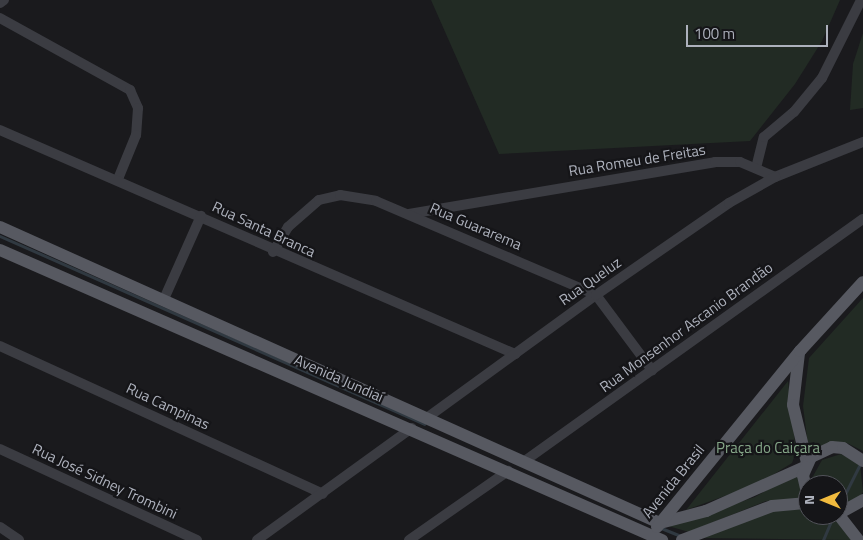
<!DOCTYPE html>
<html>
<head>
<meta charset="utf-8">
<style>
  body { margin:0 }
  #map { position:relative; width:863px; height:540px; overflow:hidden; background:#1a1a1d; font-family:"Titillium Web",sans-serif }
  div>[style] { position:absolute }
  .green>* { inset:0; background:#222b24 }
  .stream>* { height:3px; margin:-1.5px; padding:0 1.5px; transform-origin:1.5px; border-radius:1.5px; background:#303941 }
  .minor>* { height:10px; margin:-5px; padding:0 5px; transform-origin:5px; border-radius:5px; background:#3b3c42 }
  .major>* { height:12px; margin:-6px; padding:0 6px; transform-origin:6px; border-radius:6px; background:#575961 }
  span { translate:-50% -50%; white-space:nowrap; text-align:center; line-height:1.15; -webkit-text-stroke:4.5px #151518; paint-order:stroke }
  .street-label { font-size:15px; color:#adb1bc }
  .park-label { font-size:15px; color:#85a688 }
  .north { position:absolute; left:798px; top:475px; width:50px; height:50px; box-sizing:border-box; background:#151518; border:1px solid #52535a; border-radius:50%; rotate:270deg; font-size:14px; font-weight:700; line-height:20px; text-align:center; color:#adb1bc }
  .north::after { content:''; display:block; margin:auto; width:18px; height:22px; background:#f1bb3e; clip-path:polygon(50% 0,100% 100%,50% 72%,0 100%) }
  .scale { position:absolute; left:686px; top:25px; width:142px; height:22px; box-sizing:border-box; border:2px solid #adb1bc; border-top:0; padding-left:6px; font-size:15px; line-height:18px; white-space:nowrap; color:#adb1bc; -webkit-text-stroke:4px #151518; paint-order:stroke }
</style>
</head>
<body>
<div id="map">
  <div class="green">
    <i style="clip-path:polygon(431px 0,840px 0,822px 41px,795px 84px,750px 141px,499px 154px)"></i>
    <i style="clip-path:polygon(863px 33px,863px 108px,850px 110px,853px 64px)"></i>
    <i style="clip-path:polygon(863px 298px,863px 451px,847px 443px,809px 453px,803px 406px,809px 358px)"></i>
    <i style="clip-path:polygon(788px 381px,796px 452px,792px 463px,758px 484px,686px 510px)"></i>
    <i style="clip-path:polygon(841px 454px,860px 464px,863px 492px,856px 502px,838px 508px,838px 485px,812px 485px,812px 478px,822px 460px)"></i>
    <i style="clip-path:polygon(798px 472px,804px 500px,766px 501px,689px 532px,668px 526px,755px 497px)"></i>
    <i style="clip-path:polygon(802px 509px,839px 523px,851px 540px,701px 538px,771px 511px)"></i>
  </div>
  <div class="stream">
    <i style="left:0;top:236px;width:464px;rotate:23.9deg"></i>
    <i style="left:839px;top:506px;width:45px;rotate:-63.4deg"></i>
    <i style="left:661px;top:528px;width:22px;rotate:22deg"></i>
    <i style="left:823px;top:540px;width:21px;rotate:-67deg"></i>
  </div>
  <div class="minor">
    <i style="left:0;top:3px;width:5px;rotate:-37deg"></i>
    <i style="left:0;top:18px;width:149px;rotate:29deg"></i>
    <i style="left:130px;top:90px;width:20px;rotate:66deg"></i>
    <i style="left:138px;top:108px;width:27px;rotate:94deg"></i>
    <i style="left:136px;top:135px;width:48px;rotate:112.2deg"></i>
    <i style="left:0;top:130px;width:562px;rotate:23.51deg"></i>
    <i style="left:756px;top:168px;width:32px;rotate:-76deg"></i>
    <i style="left:764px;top:137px;width:39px;rotate:-40deg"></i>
    <i style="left:794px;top:112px;width:44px;rotate:-50.5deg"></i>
    <i style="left:822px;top:78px;width:87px;rotate:-63.4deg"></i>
    <i style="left:409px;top:214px;width:310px;rotate:-9.6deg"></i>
    <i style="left:715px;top:162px;width:25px"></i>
    <i style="left:740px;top:162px;width:38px;rotate:23deg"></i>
    <i style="left:775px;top:177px;width:95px;rotate:-21.7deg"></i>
    <i style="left:273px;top:252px;width:29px;rotate:-59deg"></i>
    <i style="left:288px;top:227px;width:41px;rotate:-41.1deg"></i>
    <i style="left:319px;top:200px;width:22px;rotate:-13deg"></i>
    <i style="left:340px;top:195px;width:36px;rotate:9deg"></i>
    <i style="left:376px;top:201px;width:239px;rotate:23.1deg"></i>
    <i style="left:596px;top:295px;width:94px;rotate:53.3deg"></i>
    <i style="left:164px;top:299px;width:91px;rotate:-66deg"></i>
    <i style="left:0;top:346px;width:355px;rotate:24.6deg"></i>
    <i style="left:428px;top:417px;width:208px;rotate:-36deg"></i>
    <i style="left:596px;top:295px;width:162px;rotate:-34.7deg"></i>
    <i style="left:729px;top:203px;width:53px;rotate:-29.5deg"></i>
    <i style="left:0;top:449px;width:217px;rotate:24.8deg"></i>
    <i style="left:526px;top:460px;width:414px;rotate:-35.6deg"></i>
    <i style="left:0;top:527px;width:23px;rotate:34deg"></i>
    <i style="left:257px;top:540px;width:191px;rotate:-35.9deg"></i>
    <i style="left:409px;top:540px;width:121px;rotate:-34.9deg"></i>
  </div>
  <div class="major">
    <i style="left:0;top:227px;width:723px;rotate:24.16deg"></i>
    <i style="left:660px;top:523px;width:48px;rotate:-14.6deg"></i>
    <i style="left:706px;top:511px;width:108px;rotate:-24deg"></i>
    <i style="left:0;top:250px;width:723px;rotate:23.66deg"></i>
    <i style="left:799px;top:353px;width:52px;rotate:96.6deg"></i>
    <i style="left:793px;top:405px;width:60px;rotate:76.4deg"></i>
    <i style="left:808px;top:497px;width:23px;rotate:-103deg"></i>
    <i style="left:803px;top:475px;width:20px;rotate:-66deg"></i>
    <i style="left:811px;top:457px;width:23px;rotate:-25deg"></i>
    <i style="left:832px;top:447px;width:11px;rotate:5deg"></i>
    <i style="left:843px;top:448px;width:24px;rotate:33deg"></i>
    <i style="left:838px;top:514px;width:33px;rotate:52deg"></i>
    <i style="left:838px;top:514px;width:29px;rotate:-29deg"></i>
    <i style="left:657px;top:527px;width:227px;rotate:-50.9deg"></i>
    <i style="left:800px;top:351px;width:93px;rotate:-47.6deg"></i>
    <i style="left:682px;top:540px;width:96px;rotate:-20.7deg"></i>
    <i style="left:772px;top:506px;width:36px;rotate:-5deg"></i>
  </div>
  <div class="street-label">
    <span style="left:637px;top:160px;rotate:-9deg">Rua Romeu de Freitas</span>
    <span style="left:476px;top:226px;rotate:23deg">Rua Guararema</span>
    <span style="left:264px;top:229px;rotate:25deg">Rua Santa Branca</span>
    <span style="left:590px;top:281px;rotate:-35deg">Rua Queluz</span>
    <span style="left:686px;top:327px;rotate:-36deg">Rua Monsenhor Ascanio Brandão</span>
    <span style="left:339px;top:378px;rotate:24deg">Avenida Jundiaí</span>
    <span style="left:168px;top:406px;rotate:25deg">Rua Campinas</span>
    <span style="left:105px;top:481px;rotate:25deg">Rua José Sidney Trombini</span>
    <span style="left:673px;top:481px;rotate:-51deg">Avenida Brasil</span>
  </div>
  <div class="park-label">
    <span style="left:768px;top:448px">Praça do Caiçara</span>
  </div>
  <div class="north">N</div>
  <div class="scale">100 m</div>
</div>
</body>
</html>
